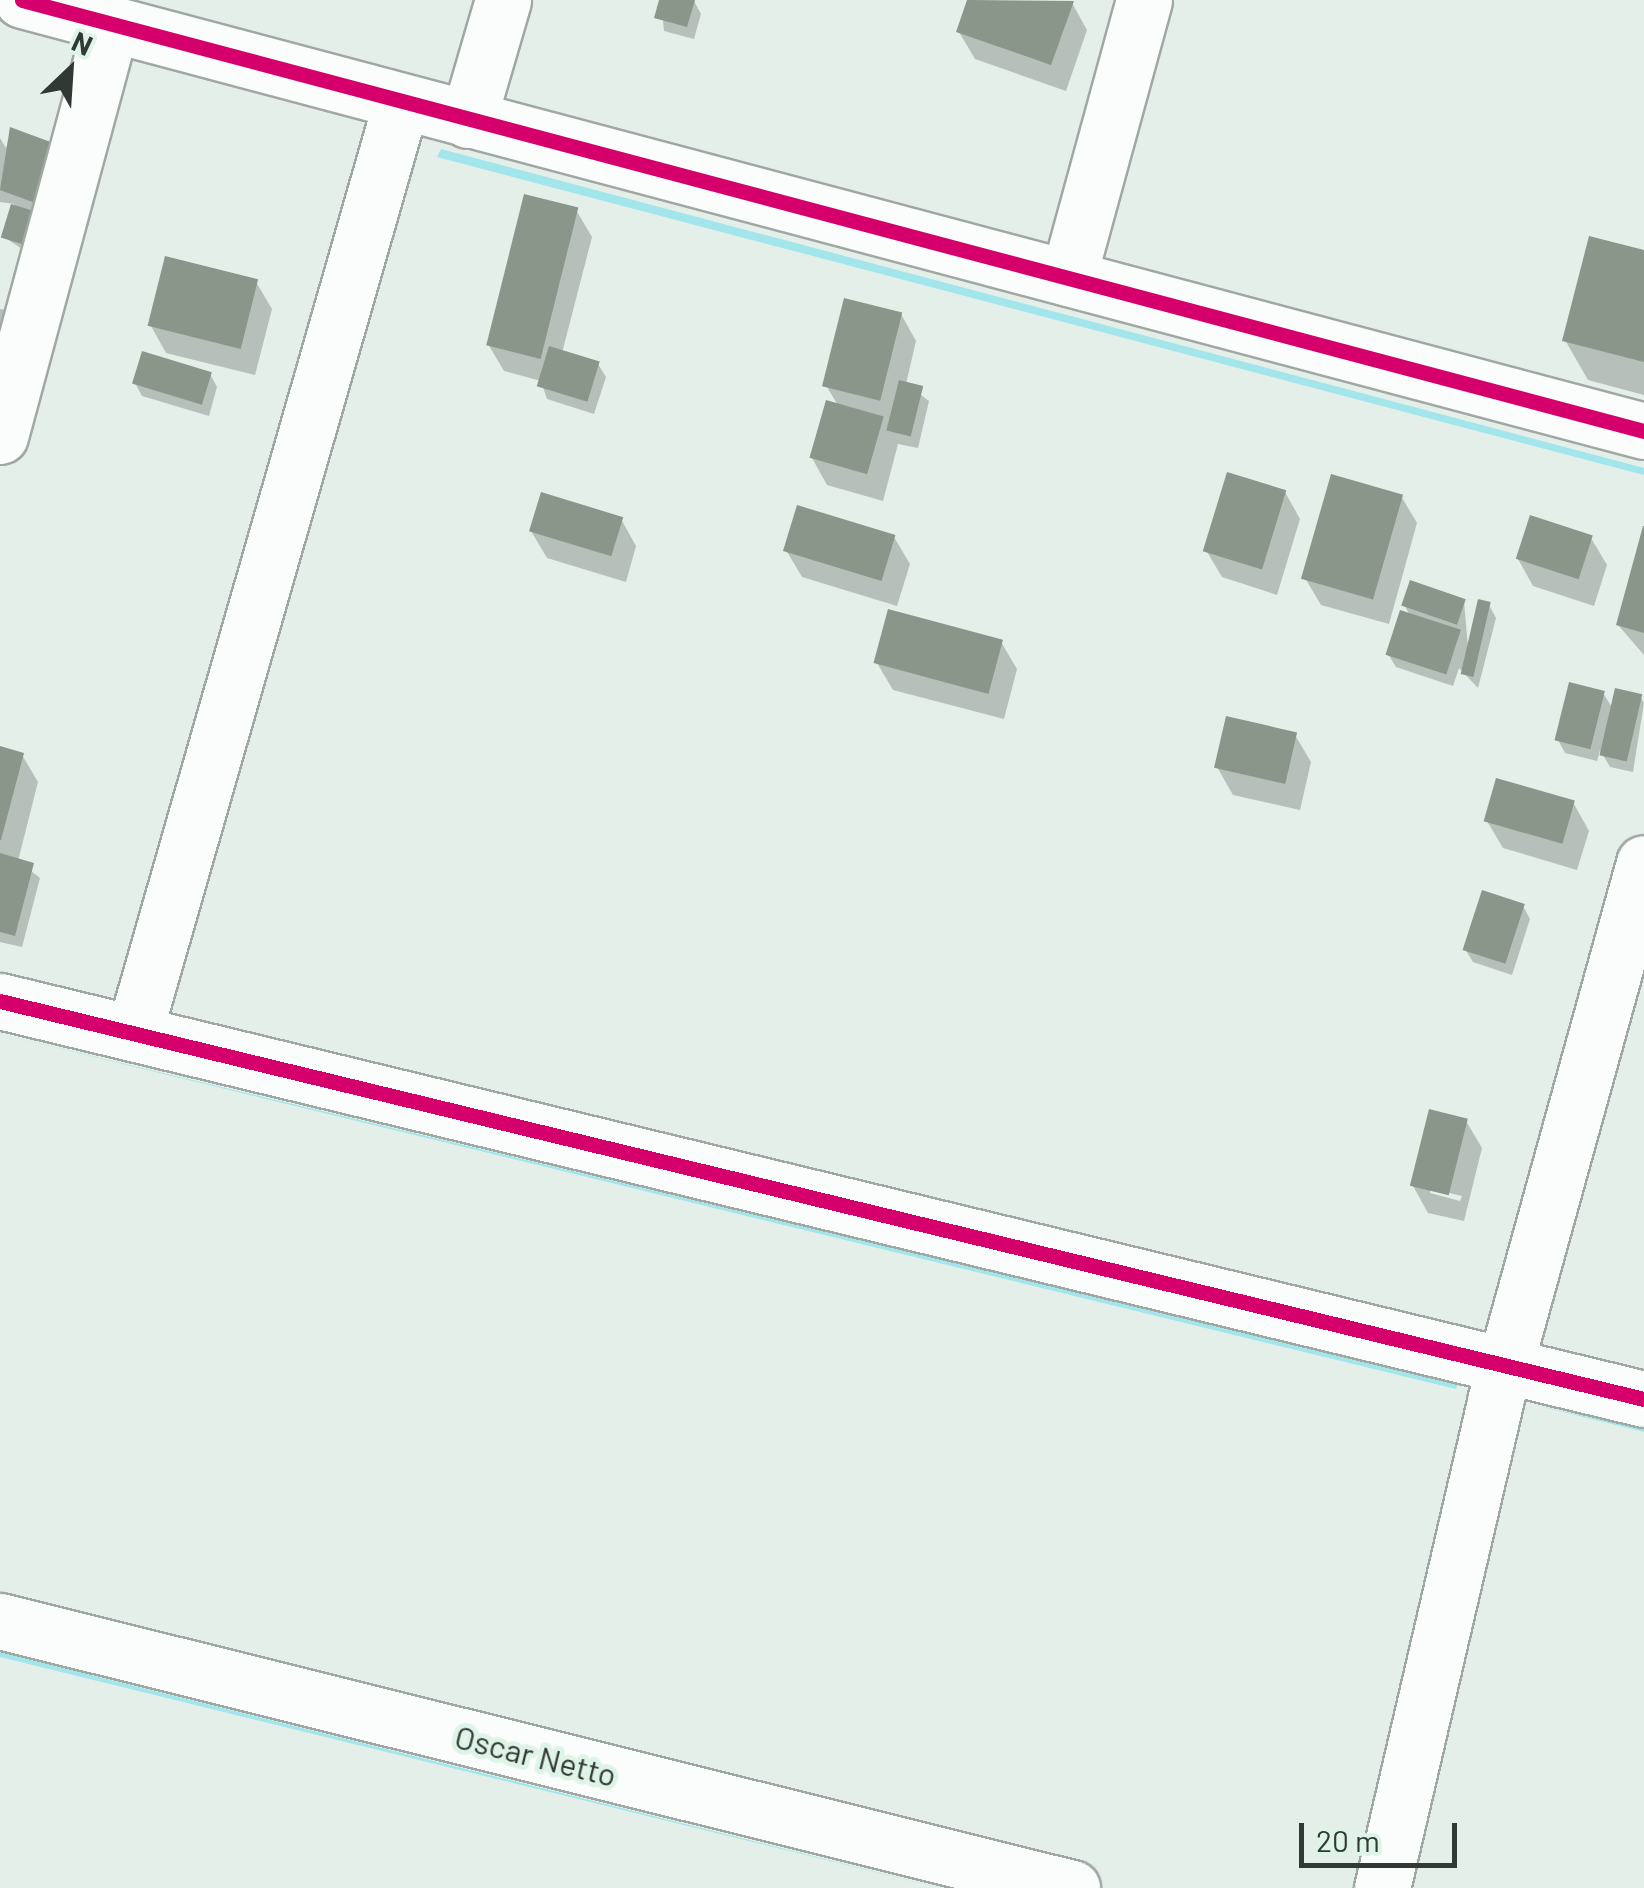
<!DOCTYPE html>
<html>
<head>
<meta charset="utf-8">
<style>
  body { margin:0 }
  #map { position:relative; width:1644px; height:1888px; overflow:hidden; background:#e4efe9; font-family:Barlow,sans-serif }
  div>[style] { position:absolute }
  .water>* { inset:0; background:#a2e6ec }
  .shadow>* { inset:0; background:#0003 }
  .building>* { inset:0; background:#8a968a; transform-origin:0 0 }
  .roads { filter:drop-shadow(2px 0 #a0a8a4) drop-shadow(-2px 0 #a0a8a4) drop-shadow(0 2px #a0a8a4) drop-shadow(0 -2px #a0a8a4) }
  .minor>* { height:55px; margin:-27.5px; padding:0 27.5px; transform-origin:27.5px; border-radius:27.5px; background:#fbfdfc }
  .cycleway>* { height:15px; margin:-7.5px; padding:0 7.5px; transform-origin:7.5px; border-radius:7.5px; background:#d6006c }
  span { translate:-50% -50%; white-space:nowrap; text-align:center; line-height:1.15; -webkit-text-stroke:10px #dff4e8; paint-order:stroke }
  .street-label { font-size:32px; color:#313934 }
  .north { position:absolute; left:20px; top:20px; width:100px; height:100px; -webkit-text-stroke:8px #dff4e8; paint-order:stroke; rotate:25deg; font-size:28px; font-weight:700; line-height:40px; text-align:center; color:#313934 }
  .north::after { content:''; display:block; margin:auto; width:35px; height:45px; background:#313934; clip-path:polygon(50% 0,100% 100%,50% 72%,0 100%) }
  .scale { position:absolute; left:1299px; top:1823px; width:158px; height:45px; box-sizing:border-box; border:5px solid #313934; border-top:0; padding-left:12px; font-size:30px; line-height:35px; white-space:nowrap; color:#313934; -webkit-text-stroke:8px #dff4e8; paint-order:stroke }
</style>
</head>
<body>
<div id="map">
  <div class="water">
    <i style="clip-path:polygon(441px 149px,1644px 468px,1644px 475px,437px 157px)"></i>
    <i style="clip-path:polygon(0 1034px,1458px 1383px,1456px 1389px)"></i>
    <i style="clip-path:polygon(1535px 1405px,1644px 1429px,1644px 1432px)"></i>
    <i style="clip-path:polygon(0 1652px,940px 1888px,0 1657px)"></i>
  </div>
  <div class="shadow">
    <i style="clip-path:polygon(661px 0,694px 1px,701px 14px,694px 39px,664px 31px)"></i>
    <i style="clip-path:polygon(970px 0,1072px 3px,1087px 30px,1066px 91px,975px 59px,959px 32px)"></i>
    <i style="clip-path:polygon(12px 130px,54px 146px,34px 257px,4px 237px,14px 204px,0 202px,0 138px,6px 148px)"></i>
    <i style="clip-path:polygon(576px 210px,592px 237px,562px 353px,598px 364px,606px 377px,594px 414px,547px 399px,541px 381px,504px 371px,488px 344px)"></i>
    <i style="clip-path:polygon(1644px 253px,1644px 395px,1588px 380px,1565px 340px)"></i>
    <i style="clip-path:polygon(256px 282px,272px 309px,255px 375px,166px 353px,151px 326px)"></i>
    <i style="clip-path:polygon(0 309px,6px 310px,0 365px)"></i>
    <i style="clip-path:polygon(901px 314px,916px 341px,906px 384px,929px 401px,918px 448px,898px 444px,883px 501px,827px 485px,812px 458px,839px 407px,827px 387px)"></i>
    <i style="clip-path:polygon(210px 374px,217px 387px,209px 416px,142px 396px,135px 383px)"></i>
    <i style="clip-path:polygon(1285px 492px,1300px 519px,1277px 595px,1222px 577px,1206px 550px)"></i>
    <i style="clip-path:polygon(1401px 496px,1417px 523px,1389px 624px,1321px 605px,1305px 578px)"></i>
    <i style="clip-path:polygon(621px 519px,636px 546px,626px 582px,547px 558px,531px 531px)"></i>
    <i style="clip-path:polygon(1644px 531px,1644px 655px,1618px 625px)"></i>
    <i style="clip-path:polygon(894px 537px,910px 564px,897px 606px,802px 577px,786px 550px)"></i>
    <i style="clip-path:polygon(1591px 538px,1607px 565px,1594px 606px,1533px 586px,1518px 559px)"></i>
    <i style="clip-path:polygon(1464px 601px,1468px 648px,1489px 605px,1496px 618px,1478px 688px,1459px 668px,1453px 686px,1396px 667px,1388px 654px,1410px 616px,1405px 606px)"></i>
    <i style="clip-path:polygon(1001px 642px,1017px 669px,1004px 719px,893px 690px,877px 663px)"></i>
    <i style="clip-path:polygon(1603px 693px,1613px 709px,1640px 696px,1644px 703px,1633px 772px,1610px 767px,1600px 750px,1597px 761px,1565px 753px,1558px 740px)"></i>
    <i style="clip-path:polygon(1295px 735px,1311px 762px,1300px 810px,1233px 795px,1217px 767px)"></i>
    <i style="clip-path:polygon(0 749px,22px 755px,38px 782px,18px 861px,40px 878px,22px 947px,0 942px)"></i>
    <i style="clip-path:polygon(1574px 804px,1589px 831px,1577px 870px,1503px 848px,1487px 821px)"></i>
    <i style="clip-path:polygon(1523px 906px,1530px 919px,1512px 975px,1473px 962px,1465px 949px)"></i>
    <i style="clip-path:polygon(evenodd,1466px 1121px,1482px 1148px,1464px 1221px,1428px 1213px,1413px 1186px,1466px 1121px,1430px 1188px,1462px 1196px,1460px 1201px,1430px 1193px,1430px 1188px)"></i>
  </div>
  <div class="building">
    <i style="clip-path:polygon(659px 0,695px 0,687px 27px,654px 18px)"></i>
    <i style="clip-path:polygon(967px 0,1074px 1px,1051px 65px,956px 32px)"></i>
    <i style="clip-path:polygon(10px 127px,56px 144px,35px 203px,0 190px)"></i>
    <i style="left:524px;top:194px;width:56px;height:156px;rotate:14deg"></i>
    <i style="left:11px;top:204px;width:28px;height:35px;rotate:17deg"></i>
    <i style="clip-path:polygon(1589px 236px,1644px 250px,1644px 362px,1562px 341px)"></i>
    <i style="left:165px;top:256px;width:96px;height:72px;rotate:14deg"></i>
    <i style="left:844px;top:298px;width:60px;height:91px;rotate:14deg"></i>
    <i style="left:549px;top:346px;width:53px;height:42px;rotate:17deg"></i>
    <i style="left:142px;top:351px;width:73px;height:34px;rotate:17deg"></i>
    <i style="left:899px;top:380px;width:25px;height:52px;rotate:14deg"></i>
    <i style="left:826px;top:400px;width:60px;height:60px;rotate:16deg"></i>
    <i style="left:1227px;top:472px;width:62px;height:83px;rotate:17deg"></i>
    <i style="left:1331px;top:474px;width:75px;height:109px;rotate:16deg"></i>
    <i style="left:541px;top:492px;width:86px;height:41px;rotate:17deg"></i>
    <i style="left:797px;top:505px;width:103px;height:48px;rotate:17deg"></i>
    <i style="left:1530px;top:515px;width:66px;height:46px;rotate:18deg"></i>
    <i style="clip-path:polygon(1643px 526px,1644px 526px,1644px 633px,1616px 625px)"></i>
    <i style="left:1410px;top:580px;width:59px;height:27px;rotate:19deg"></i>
    <i style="left:1478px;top:599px;width:13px;height:77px;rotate:13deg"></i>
    <i style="left:888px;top:609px;width:119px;height:56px;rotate:15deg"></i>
    <i style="left:1400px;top:610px;width:64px;height:47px;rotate:18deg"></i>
    <i style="left:1569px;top:682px;width:37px;height:60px;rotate:14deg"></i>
    <i style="left:1615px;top:688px;width:28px;height:69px;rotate:13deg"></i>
    <i style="left:1226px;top:716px;width:73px;height:53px;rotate:13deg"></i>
    <i style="clip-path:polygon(0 746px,24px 753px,1px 840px,0 840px)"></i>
    <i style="left:1496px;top:778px;width:82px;height:45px;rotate:16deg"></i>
    <i style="clip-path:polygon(0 853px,34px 863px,15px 936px,0 932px)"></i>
    <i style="left:1482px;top:890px;width:45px;height:63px;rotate:18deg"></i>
    <i style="left:1429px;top:1109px;width:40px;height:79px;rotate:14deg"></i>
  </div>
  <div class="roads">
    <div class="minor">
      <i style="left:22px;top:0;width:1678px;rotate:14.88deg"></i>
      <i style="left:468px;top:120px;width:125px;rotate:-73.7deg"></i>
      <i style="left:1068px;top:278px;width:288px;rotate:-74.7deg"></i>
      <i style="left:0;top:436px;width:427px;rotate:-74.9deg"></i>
      <i style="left:0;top:1001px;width:1691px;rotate:13.61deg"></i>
      <i style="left:134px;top:1033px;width:968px;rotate:-73.98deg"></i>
      <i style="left:0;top:1621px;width:1105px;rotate:13.99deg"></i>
      <i style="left:1382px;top:1888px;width:500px;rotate:-76.9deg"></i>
      <i style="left:1495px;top:1401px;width:558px;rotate:-74.52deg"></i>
    </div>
  </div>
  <div class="cycleway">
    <i style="left:22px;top:0;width:1678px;rotate:14.88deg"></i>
    <i style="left:0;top:1001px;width:1691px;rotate:13.61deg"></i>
  </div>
  <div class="street-label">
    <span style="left:536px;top:1755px;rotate:14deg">Oscar Netto</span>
  </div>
  <div class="north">N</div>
  <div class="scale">20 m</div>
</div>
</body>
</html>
